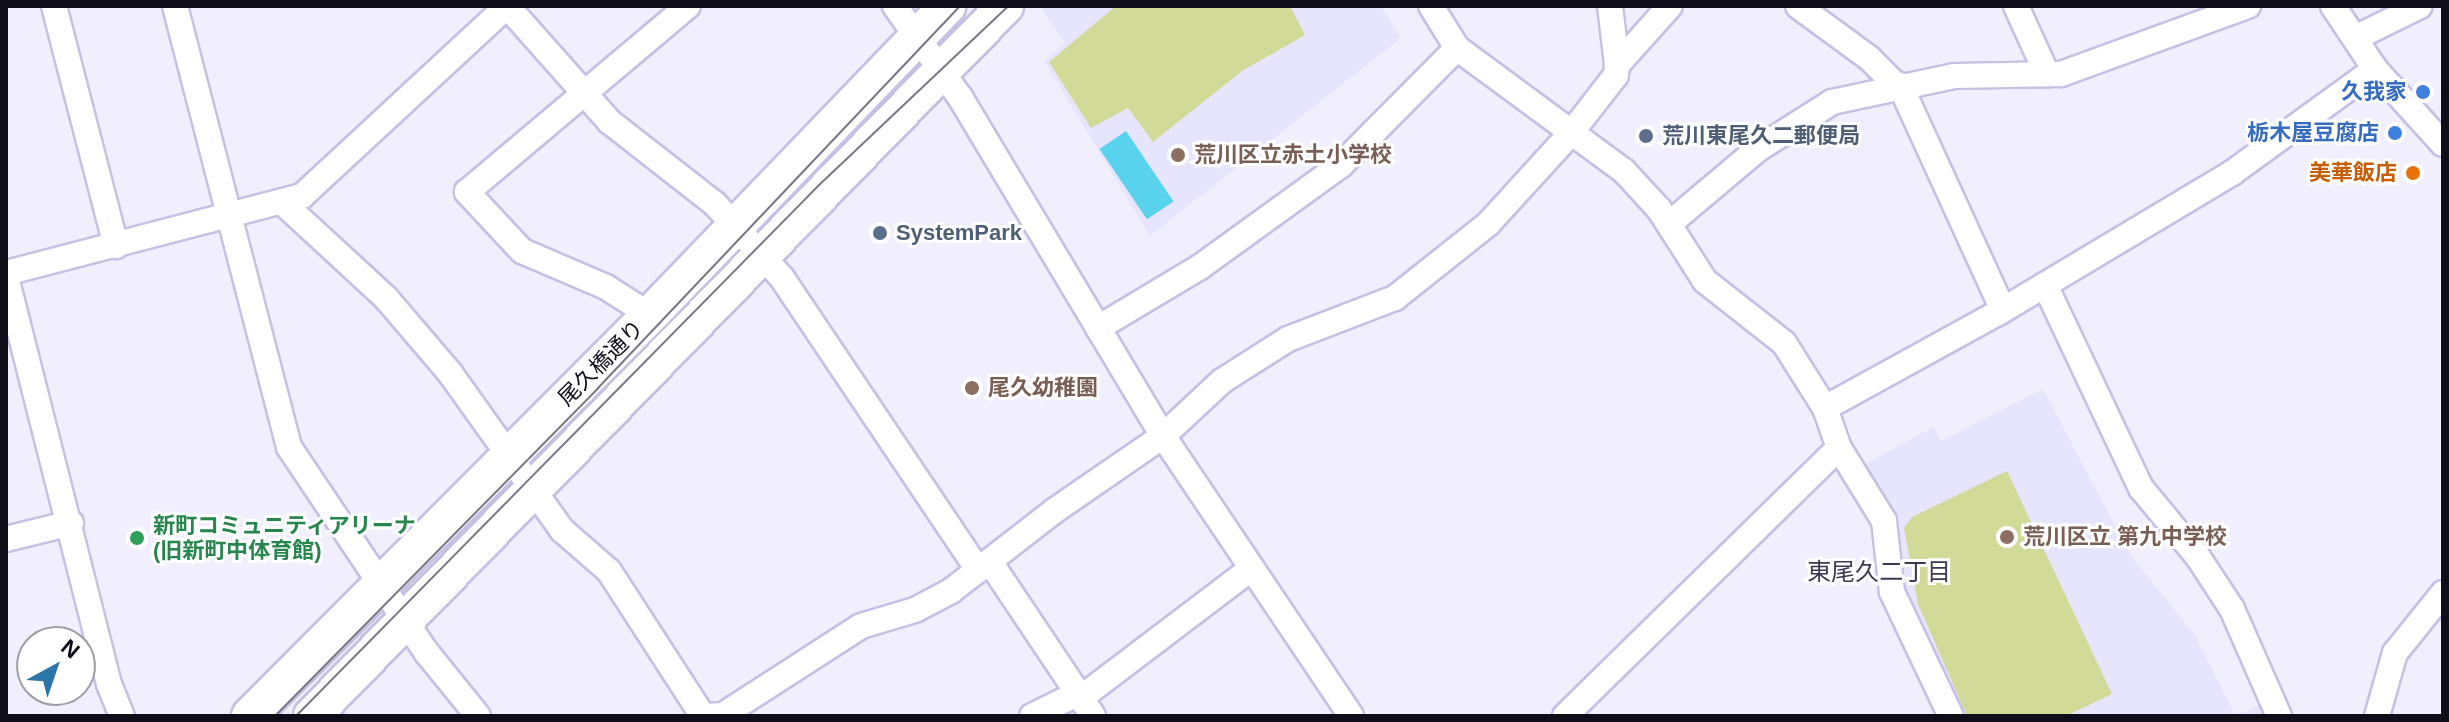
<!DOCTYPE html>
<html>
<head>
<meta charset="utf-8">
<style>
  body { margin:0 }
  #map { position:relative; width:2449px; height:722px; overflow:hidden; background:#f1effd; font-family:Helvetica,"Noto Sans JP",sans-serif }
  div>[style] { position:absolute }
  .built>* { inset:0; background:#e7e4fe }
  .green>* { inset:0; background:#d1db97 }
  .water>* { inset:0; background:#59d2ee; transform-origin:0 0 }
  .roads { filter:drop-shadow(2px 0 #c6c1e4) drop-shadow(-2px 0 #c6c1e4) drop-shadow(0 2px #c6c1e4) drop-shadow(0 -2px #c6c1e4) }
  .street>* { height:24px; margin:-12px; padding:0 12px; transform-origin:12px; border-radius:12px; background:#fff }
  .primary>* { height:36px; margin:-18px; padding:0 18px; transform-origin:18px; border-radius:18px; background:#fff }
  .tram>* { height:2px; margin:-1px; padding:0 1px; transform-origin:1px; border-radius:1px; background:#797783 }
  .dots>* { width:22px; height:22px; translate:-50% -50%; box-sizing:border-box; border:4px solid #fff; border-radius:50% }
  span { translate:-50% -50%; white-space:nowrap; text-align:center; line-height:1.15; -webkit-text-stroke:6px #fff; paint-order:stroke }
  .shop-label { font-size:22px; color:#366cbe; font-weight:700 }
  .right { translate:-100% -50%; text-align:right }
  .service-label { font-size:22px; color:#4e5e75; font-weight:700 }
  .left { translate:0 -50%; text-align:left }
  .education-label { font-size:22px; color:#785e54; font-weight:700 }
  .food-label { font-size:22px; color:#c56008; font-weight:700 }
  .street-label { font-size:22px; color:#0f0d18 }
  .leisure-label { font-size:22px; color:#27864d; font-weight:700 }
  .neighbourhood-label { font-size:24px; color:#3c3753 }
  .frame { position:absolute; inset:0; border:8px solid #0f0d18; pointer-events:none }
  .north { position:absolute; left:16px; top:626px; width:80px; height:80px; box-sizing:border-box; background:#fff; border:2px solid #9f9ea3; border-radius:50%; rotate:40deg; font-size:22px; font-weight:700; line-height:32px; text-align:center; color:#0f0d18 }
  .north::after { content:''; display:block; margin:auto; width:28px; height:36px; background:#2c75a9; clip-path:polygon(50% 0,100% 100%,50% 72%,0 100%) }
</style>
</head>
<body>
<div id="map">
  <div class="built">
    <i style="clip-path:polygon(1046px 6px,1381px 6px,1401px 38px,1150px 236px,1044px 61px,1065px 43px,1042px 10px)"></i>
    <i style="clip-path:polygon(2043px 389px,2131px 556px,2194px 634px,2235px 715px,2268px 702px,2274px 716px,1957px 716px,1905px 598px,1860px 467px,1933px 427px,1941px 441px)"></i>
  </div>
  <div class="green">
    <i style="clip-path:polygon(1116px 6px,1290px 6px,1305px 35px,1242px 71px,1153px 142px,1128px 108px,1091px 128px,1049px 62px)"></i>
    <i style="clip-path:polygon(2007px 471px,2112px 694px,2066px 716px,1967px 716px,1918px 604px,1904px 528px,1912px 517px)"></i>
  </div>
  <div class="water">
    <i style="left:1126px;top:131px;width:85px;height:32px;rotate:56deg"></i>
  </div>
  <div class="roads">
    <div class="street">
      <i style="left:54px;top:6px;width:248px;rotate:75.5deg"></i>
      <i style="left:175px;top:6px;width:455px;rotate:75.5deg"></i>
      <i style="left:289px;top:447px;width:248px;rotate:56.2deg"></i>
      <i style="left:427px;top:653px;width:81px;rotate:51deg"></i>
      <i style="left:895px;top:6px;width:112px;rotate:54.5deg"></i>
      <i style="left:960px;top:97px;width:395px;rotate:59.1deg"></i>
      <i style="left:1163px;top:436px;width:337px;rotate:56.1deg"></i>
      <i style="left:1431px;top:6px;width:49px;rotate:58.2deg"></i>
      <i style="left:1457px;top:48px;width:207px;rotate:36.4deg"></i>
      <i style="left:1624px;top:171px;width:52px;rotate:47.4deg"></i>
      <i style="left:1659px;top:209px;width:85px;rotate:57.4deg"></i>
      <i style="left:1705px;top:281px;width:100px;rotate:38.1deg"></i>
      <i style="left:1784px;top:343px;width:77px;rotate:57.8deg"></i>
      <i style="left:1825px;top:408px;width:42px;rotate:70.7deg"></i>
      <i style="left:1839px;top:448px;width:86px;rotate:58.3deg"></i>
      <i style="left:1884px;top:521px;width:71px;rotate:83.6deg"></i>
      <i style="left:1892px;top:592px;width:137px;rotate:64.6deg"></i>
      <i style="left:1610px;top:6px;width:59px;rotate:83.2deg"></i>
      <i style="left:1798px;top:6px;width:88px;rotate:36.2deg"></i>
      <i style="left:1869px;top:58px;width:38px;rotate:45deg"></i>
      <i style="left:2016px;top:6px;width:75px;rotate:65.5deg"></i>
      <i style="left:2333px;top:6px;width:76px;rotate:56.3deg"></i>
      <i style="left:2375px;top:69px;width:101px;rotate:47.8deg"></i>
      <i style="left:2355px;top:38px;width:72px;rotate:-26.2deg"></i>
      <i style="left:1900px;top:85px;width:247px;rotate:65.4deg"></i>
      <i style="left:283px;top:203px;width:140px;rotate:42.7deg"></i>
      <i style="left:386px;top:298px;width:99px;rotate:49.5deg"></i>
      <i style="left:450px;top:373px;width:193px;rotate:54.5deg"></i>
      <i style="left:562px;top:530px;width:62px;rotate:41.1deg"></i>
      <i style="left:609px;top:571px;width:171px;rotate:57.1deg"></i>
      <i style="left:1669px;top:224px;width:116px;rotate:-40.1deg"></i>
      <i style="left:1758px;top:149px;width:88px;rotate:-32.4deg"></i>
      <i style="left:1832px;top:102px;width:125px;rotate:-12deg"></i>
      <i style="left:1954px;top:76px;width:107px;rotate:-1.1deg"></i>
      <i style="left:2061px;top:74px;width:199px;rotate:-20deg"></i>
      <i style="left:6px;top:273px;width:306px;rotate:-14.6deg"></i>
      <i style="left:302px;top:196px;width:280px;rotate:-42.8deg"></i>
      <i style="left:507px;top:6px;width:155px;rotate:48.4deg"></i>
      <i style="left:610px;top:122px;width:133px;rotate:38deg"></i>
      <i style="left:715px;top:204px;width:100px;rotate:47.8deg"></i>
      <i style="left:782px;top:278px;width:352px;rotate:56.1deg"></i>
      <i style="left:6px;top:277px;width:420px;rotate:75.8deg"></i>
      <i style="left:109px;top:684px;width:35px;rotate:68deg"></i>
      <i style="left:2045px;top:285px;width:225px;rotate:64.7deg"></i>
      <i style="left:2141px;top:488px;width:89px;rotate:50.4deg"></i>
      <i style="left:2198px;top:557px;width:62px;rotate:56.8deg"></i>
      <i style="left:2232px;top:609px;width:117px;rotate:66.3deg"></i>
      <i style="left:650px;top:315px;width:52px;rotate:-147.5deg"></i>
      <i style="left:606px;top:287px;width:91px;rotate:-156.8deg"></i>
      <i style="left:522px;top:251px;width:81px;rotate:-133deg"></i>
      <i style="left:467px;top:192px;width:289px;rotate:-40.1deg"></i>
      <i style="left:1098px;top:328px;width:119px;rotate:-30.9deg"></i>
      <i style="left:1200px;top:267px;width:174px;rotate:-35.9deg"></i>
      <i style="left:1341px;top:165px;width:165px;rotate:-45.2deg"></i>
      <i style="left:1825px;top:408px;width:197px;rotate:-28.8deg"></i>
      <i style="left:1998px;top:313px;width:273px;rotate:-30.9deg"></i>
      <i style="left:2232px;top:173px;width:177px;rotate:-36deg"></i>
      <i style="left:6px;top:539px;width:67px;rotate:-13.8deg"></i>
      <i style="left:990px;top:562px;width:185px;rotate:56.2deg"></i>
      <i style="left:1082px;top:697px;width:213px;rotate:-37.2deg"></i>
      <i style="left:700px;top:716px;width:23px;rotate:-2deg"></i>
      <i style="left:723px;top:715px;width:164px;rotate:-32.8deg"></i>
      <i style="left:861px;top:626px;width:56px;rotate:-16.5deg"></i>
      <i style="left:915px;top:610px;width:41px;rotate:-27.8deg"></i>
      <i style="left:951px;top:591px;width:130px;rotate:-37.8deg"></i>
      <i style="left:1054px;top:511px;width:132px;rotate:-34.5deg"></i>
      <i style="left:1163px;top:436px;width:81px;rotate:-43deg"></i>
      <i style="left:1222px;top:381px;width:78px;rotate:-32.5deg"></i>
      <i style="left:1288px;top:339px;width:115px;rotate:-21deg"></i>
      <i style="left:1395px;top:298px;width:119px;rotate:-38.5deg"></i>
      <i style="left:1488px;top:224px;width:123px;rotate:-47.6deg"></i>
      <i style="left:1571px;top:133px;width:73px;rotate:-52.2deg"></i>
      <i style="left:1616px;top:75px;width:10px;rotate:-84deg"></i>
      <i style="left:1617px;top:65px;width:79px;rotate:-48.1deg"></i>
      <i style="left:1032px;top:716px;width:52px;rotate:-26.1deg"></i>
      <i style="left:1565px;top:716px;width:383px;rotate:-44.4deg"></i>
      <i style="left:2377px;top:716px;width:66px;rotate:-74.1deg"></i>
      <i style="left:2395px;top:653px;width:77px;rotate:-51.3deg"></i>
    </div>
    <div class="primary">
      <i style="left:250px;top:716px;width:566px;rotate:-45.07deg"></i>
      <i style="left:650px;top:315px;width:429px;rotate:-46.1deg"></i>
      <i style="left:312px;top:716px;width:992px;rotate:-45.69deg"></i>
    </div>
  </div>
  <div class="tram">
    <i style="left:275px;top:716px;width:460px;rotate:-45.4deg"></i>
    <i style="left:598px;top:388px;width:526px;rotate:-46.54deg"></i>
    <i style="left:296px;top:716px;width:745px;rotate:-45.43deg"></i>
    <i style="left:819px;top:185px;width:260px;rotate:-43.4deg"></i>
  </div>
  <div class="dots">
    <i style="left:2423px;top:92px;background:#3f7fe0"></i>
    <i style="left:2395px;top:133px;background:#3f7fe0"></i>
    <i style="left:1646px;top:136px;background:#5c6f8a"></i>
    <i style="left:1178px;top:155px;background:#8d6e63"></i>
    <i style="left:2413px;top:173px;background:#e8710a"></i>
    <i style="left:880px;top:233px;background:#5c6f8a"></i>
    <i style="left:972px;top:388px;background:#8d6e63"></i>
    <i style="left:2007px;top:537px;background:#8d6e63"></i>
    <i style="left:137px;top:538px;background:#2e9e5b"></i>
  </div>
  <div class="shop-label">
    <span class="right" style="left:2407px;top:92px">久我家</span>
    <span class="right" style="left:2379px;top:133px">栃木屋豆腐店</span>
  </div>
  <div class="service-label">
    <span class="left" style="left:1662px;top:136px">荒川東尾久二郵便局</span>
    <span class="left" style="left:896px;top:233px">SystemPark</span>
  </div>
  <div class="education-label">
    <span class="left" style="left:1194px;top:155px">荒川区立赤土小学校</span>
    <span class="left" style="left:988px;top:388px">尾久幼稚園</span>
    <span class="left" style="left:2023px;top:537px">荒川区立 第九中学校</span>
  </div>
  <div class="food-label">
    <span class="right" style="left:2397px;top:173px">美華飯店</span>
  </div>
  <div class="street-label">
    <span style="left:601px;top:363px;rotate:-45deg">尾久橋通り</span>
  </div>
  <div class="leisure-label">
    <span class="left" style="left:153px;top:538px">新町コミュニティアリーナ<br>(旧新町中体育館)</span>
  </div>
  <div class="neighbourhood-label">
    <span style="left:1879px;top:572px">東尾久二丁目</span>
  </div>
  <div class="frame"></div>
  <div class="north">N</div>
</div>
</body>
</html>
